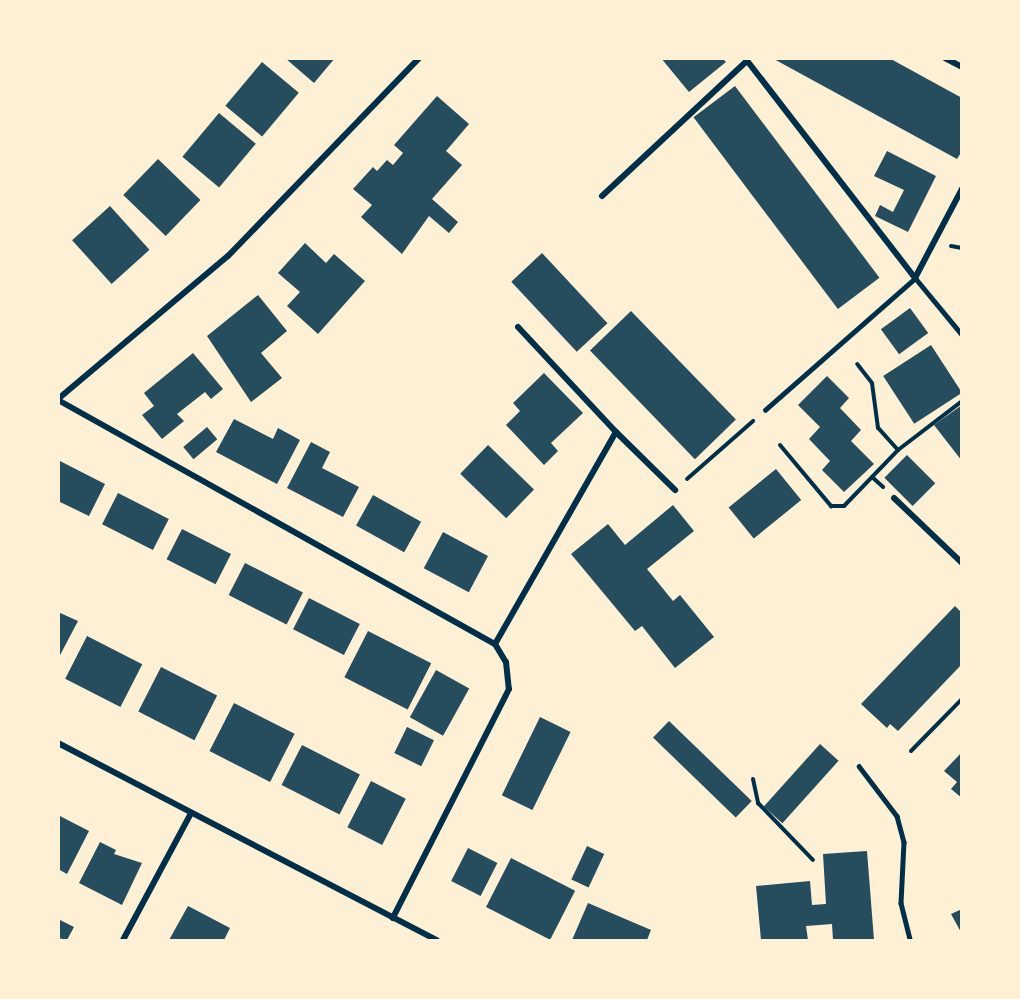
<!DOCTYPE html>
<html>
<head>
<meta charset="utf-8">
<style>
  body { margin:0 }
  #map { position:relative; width:1020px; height:999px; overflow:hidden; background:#fdf0d5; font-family:"Roboto Condensed",sans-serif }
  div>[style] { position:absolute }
  .building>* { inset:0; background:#264d5e; transform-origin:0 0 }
  .path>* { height:4px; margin:-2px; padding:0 2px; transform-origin:2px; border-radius:2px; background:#003049 }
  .service>* { height:4.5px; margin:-2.25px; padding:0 2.25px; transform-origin:2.25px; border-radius:2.25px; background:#003049 }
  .pedestrian>* { height:5px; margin:-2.5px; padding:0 2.5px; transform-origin:2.5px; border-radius:2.5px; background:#003049 }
  .minor>* { height:6px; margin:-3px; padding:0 3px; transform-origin:3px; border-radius:3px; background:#003049 }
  span { translate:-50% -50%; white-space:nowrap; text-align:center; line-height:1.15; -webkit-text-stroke:6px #fdf0d5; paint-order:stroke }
  .frame { position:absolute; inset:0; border:60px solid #fdf0d5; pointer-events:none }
</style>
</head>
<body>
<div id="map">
  <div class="building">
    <i style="clip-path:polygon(285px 58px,335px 58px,314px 83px)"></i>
    <i style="clip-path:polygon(661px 58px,722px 58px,726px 62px,689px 92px)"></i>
    <i style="clip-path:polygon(772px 58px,889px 58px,962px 98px,962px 151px,957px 159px)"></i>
    <i style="left:262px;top:62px;width:48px;height:57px;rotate:40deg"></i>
    <i style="left:735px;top:86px;width:240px;height:52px;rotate:53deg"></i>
    <i style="clip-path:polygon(437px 96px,469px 124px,446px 151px,462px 165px,432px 199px,458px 222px,449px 233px,429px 216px,402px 254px,361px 217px,372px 205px,353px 189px,373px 167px,377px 171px,387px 160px,393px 165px,403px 153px,394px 145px)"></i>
    <i style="left:219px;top:113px;width:48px;height:57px;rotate:40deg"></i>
    <i style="clip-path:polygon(887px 151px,936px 176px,908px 232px,875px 216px,880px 205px,893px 212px,904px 190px,874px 176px)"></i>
    <i style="left:158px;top:159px;width:59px;height:50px;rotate:44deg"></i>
    <i style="left:110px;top:206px;width:59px;height:51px;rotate:48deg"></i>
    <i style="clip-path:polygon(305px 243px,326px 263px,334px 254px,365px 281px,318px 334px,287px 306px,300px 292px,278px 273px)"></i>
    <i style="left:542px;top:253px;width:96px;height:42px;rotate:47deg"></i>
    <i style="clip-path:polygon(258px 295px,287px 331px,261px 353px,282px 378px,251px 402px,207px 336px)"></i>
    <i style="left:910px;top:308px;width:31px;height:36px;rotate:54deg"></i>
    <i style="left:631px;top:311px;width:151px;height:57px;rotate:46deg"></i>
    <i style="left:931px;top:345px;width:57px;height:57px;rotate:57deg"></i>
    <i style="clip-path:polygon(193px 353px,223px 389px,211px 399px,205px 392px,177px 414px,184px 421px,162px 439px,142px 415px,154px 406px,144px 393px)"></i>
    <i style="clip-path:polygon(544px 373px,583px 413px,551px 443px,558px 451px,544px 465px,506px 425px,520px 411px,513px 403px)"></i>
    <i style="clip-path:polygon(827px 376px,849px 398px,840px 408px,861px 430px,851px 441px,874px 464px,844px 492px,822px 470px,830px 461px,809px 439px,820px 427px,798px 405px)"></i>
    <i style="clip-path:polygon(962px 405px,962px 461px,934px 425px)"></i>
    <i style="clip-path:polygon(234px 419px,273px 439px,278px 428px,300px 440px,277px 484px,216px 452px)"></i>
    <i style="left:207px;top:427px;width:16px;height:31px;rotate:50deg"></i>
    <i style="clip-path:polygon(311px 442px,330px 452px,322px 468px,359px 487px,343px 517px,287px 488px)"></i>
    <i style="left:488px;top:445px;width:64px;height:40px;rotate:44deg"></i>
    <i style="left:907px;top:455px;width:40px;height:32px;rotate:45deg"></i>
    <i style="clip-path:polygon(58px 460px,105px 484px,89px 516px,58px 501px)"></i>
    <i style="left:776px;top:469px;width:40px;height:61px;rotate:51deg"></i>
    <i style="left:118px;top:493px;width:57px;height:35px;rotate:27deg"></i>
    <i style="left:373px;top:495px;width:55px;height:35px;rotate:29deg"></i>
    <i style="clip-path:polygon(673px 505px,694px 531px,647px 569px,673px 601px,680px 595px,714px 637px,675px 668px,642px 626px,635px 631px,571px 554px,608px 524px,625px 545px)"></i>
    <i style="left:182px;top:529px;width:55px;height:34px;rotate:27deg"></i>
    <i style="left:443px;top:532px;width:51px;height:41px;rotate:28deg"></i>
    <i style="left:245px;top:563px;width:65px;height:36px;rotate:27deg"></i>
    <i style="left:309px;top:598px;width:57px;height:35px;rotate:27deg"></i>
    <i style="clip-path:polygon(955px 606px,962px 613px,962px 664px,898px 731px,890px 724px,887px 728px,861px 704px)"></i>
    <i style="clip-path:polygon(58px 612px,78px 621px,58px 659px)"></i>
    <i style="left:368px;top:631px;width:71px;height:52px;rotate:27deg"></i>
    <i style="left:87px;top:636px;width:62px;height:48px;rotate:27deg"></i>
    <i style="left:161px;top:667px;width:63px;height:50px;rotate:27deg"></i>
    <i style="left:436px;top:670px;width:38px;height:54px;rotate:29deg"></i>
    <i style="left:234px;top:703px;width:68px;height:54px;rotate:27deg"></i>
    <i style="left:540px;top:717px;width:34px;height:87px;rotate:26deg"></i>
    <i style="left:669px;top:721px;width:115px;height:23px;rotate:44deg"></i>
    <i style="left:407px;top:727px;width:30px;height:29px;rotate:26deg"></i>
    <i style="left:820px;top:744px;width:25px;height:84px;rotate:42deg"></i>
    <i style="left:302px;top:745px;width:65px;height:45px;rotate:27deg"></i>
    <i style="clip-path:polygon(962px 752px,962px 798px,951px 789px,957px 782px,944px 771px)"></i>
    <i style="left:371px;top:781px;width:39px;height:52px;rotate:27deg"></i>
    <i style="clip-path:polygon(58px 815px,89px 831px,67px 874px,58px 869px)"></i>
    <i style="clip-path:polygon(100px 842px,116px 850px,114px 854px,142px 863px,122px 905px,79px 883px)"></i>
    <i style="left:587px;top:846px;width:19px;height:37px;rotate:25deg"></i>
    <i style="left:468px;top:848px;width:33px;height:37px;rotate:27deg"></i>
    <i style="clip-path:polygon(867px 851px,874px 940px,833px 940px,832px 924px,806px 926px,808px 940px,761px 940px,756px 886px,810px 881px,812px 905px,826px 904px,823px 854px)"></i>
    <i style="left:511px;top:858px;width:72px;height:55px;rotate:27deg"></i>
    <i style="clip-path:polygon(588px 903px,651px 930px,647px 940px,572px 940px)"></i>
    <i style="clip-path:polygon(188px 906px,230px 928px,224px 940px,169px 940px)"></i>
    <i style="clip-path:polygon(962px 909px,962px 934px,951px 914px)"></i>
    <i style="clip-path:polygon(58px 919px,74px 927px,67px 940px,58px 938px)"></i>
  </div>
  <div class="path">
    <i style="left:951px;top:246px;width:11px;rotate:10deg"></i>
    <i style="left:780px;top:445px;width:80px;rotate:50.1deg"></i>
    <i style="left:831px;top:506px;width:13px"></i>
    <i style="left:844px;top:506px;width:78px;rotate:-46deg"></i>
    <i style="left:898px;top:450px;width:30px;rotate:-132deg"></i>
    <i style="left:878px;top:428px;width:45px;rotate:-97.6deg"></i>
    <i style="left:872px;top:383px;width:24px;rotate:-128deg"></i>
    <i style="left:898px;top:450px;width:81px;rotate:-37.4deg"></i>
    <i style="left:872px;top:477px;width:15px;rotate:42deg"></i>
    <i style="left:687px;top:479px;width:88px;rotate:-41.3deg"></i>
    <i style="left:911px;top:751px;width:73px;rotate:-45.6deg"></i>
    <i style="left:753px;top:779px;width:25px;rotate:78deg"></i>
    <i style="left:758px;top:803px;width:79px;rotate:46deg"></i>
  </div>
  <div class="service">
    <i style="left:765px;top:410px;width:200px;rotate:-41.3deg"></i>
    <i style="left:859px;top:766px;width:63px;rotate:52.8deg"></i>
    <i style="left:897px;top:816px;width:27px;rotate:75deg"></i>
    <i style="left:904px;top:842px;width:61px;rotate:92.8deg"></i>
    <i style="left:901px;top:903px;width:38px;rotate:76deg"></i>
  </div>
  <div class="pedestrian">
    <i style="left:915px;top:278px;width:74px;rotate:50.5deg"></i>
  </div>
  <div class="minor">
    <i style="left:745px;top:58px;width:278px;rotate:52.3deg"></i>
    <i style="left:915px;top:278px;width:101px;rotate:-62.2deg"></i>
    <i style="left:945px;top:58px;width:19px;rotate:28deg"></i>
    <i style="left:602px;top:196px;width:198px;rotate:-43deg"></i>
    <i style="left:518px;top:327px;width:144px;rotate:47deg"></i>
    <i style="left:58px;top:399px;width:222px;rotate:-40.1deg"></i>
    <i style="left:228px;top:256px;width:275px;rotate:-46deg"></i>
    <i style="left:58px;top:400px;width:501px;rotate:29.18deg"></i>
    <i style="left:495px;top:644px;width:21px;rotate:59deg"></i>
    <i style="left:506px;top:662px;width:27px;rotate:84deg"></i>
    <i style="left:509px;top:689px;width:257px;rotate:116.9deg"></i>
    <i style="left:894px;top:498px;width:94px;rotate:43.7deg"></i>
    <i style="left:495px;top:644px;width:244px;rotate:-60.3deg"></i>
    <i style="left:616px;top:432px;width:83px;rotate:44.5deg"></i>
    <i style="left:58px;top:743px;width:427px;rotate:27.5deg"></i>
    <i style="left:123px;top:940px;width:142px;rotate:-61.8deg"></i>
  </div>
  <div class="frame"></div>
</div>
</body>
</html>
